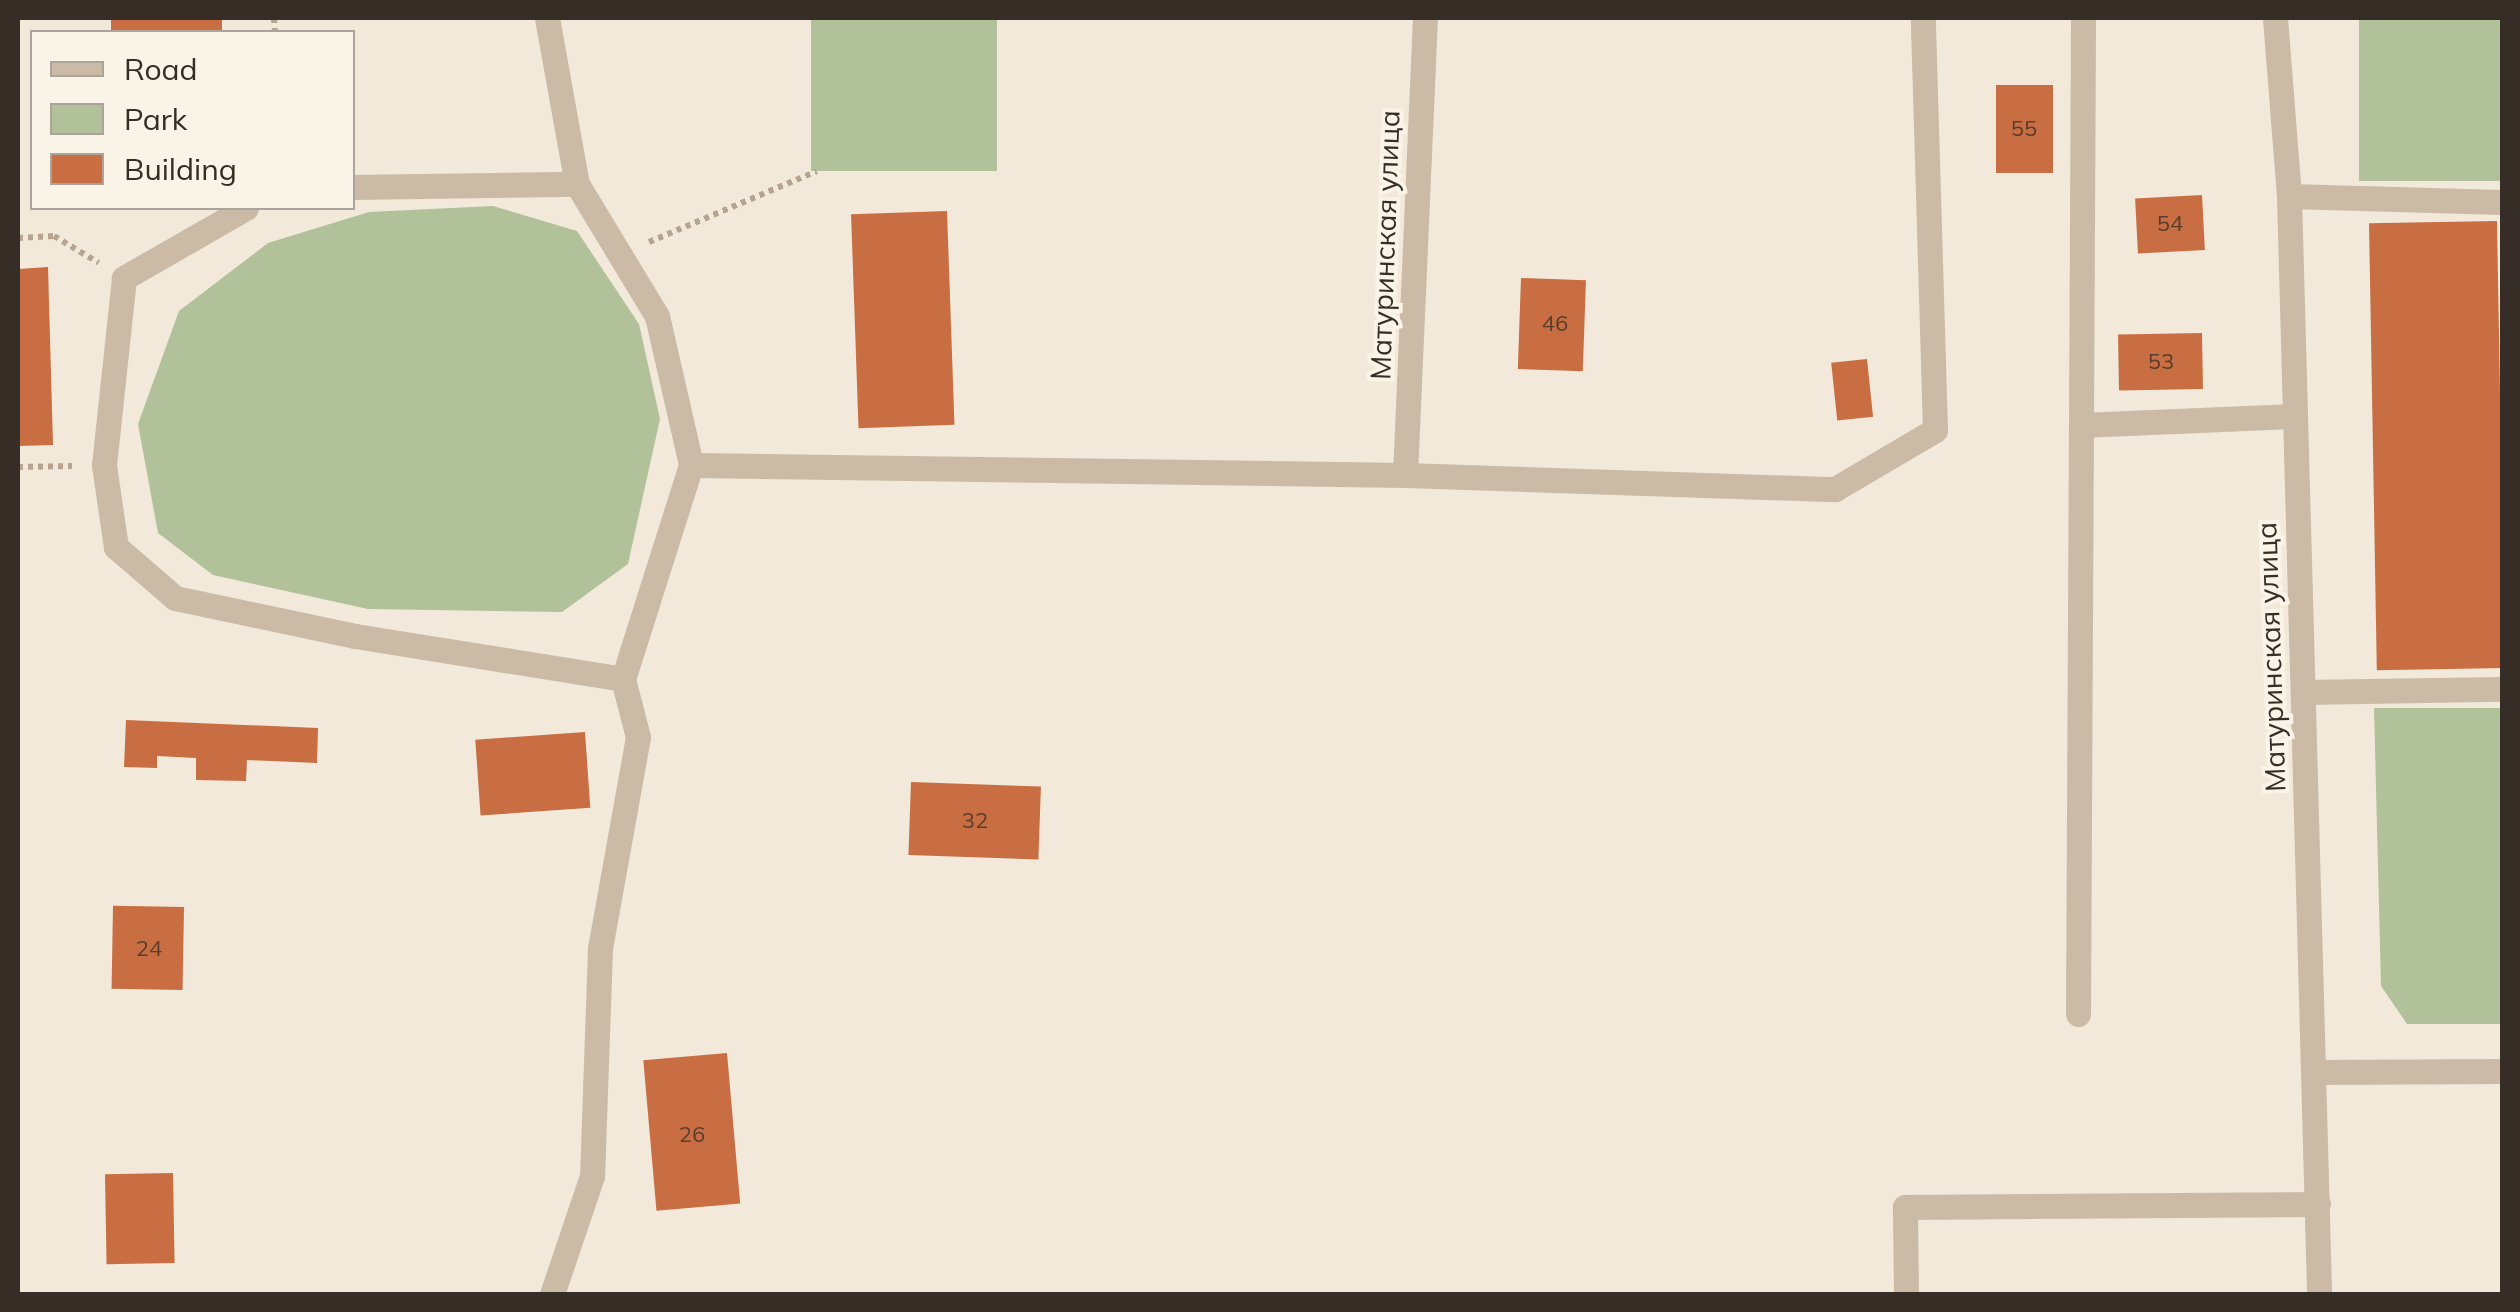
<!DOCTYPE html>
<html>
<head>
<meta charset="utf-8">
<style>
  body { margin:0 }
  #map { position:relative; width:2520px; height:1312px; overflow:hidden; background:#f2e9da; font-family:Mulish,sans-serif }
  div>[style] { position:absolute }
  .green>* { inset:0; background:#b1c19a; transform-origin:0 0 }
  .building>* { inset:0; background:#c86e42; transform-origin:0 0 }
  .path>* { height:6px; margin-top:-3px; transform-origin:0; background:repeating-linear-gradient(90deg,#b6a490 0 5px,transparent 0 10px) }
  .minor>* { height:25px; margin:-12.5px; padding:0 12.5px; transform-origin:12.5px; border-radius:12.5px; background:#cabaa6 }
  span { translate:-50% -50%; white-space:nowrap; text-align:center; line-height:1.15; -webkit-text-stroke:8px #faf3e7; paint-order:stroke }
  .number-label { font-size:22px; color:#5a3d2e }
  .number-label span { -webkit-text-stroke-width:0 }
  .street-label { font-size:28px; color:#362d27 }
  .frame { position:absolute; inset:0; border:20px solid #362d27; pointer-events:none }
  .legend { position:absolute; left:30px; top:30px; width:325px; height:180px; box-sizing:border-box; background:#faf3e7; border:2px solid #aca49a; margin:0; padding:12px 18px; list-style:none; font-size:30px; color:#362d27 }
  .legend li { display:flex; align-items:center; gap:20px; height:50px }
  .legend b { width:50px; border:2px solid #aca49a }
</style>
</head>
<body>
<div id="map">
  <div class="green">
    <i style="left:811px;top:18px;width:186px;height:153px"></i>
    <i style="left:2359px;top:18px;width:143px;height:163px"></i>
    <i style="clip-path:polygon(493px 206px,577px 231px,639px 324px,660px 419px,628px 564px,562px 612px,368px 609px,213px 575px,158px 533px,138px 424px,179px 311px,268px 243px,369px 212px)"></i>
    <i style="clip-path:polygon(2374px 708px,2502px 708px,2502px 1024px,2407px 1024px,2381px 986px)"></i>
  </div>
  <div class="building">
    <i style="left:111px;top:18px;width:111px;height:14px"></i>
    <i style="left:1996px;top:85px;width:57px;height:88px"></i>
    <i style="left:2202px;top:195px;width:55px;height:67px;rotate:87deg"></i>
    <i style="left:947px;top:211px;width:214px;height:96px;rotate:88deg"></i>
    <i style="left:2497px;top:221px;width:447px;height:128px;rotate:89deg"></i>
    <i style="clip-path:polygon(48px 267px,53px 445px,18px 446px,18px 269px)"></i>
    <i style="left:1521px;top:278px;width:65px;height:91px;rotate:2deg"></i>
    <i style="left:2202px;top:333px;width:56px;height:84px;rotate:89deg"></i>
    <i style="left:1867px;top:359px;width:58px;height:36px;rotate:84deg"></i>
    <i style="clip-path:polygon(126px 720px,318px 728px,317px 763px,247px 760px,246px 781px,196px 780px,196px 758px,157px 756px,157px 768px,124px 767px)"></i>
    <i style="left:585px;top:732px;width:76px;height:110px;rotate:86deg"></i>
    <i style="left:911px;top:782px;width:130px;height:73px;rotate:2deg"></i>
    <i style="left:184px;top:907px;width:83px;height:71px;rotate:91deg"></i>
    <i style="left:727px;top:1053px;width:151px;height:84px;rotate:85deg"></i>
    <i style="left:173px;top:1173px;width:90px;height:68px;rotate:89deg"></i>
  </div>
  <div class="path">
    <i style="left:274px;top:18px;width:14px;rotate:86deg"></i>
    <i style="left:18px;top:238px;width:36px;rotate:-3deg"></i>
    <i style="left:54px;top:236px;width:52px;rotate:31deg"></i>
    <i style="left:649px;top:242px;width:182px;rotate:-22.9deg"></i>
    <i style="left:18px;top:467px;width:54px;rotate:-1.1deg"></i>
  </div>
  <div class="minor">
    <i style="left:547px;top:18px;width:169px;rotate:79.8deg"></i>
    <i style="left:577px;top:184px;width:154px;rotate:58.8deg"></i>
    <i style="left:657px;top:316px;width:153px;rotate:77.1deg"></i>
    <i style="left:691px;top:465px;width:225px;rotate:107.6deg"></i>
    <i style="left:623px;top:679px;width:60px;rotate:75.5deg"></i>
    <i style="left:638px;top:737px;width:215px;rotate:100.2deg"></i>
    <i style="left:600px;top:949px;width:227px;rotate:92deg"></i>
    <i style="left:592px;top:1176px;width:125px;rotate:108.7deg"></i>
    <i style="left:2275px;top:18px;width:179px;rotate:85.5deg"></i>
    <i style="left:2289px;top:196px;width:1098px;rotate:88.43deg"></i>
    <i style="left:352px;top:187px;width:225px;rotate:-0.8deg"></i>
    <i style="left:2289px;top:196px;width:213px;rotate:1.6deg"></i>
    <i style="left:246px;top:208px;width:141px;rotate:150.2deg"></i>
    <i style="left:124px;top:278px;width:188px;rotate:96.1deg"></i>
    <i style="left:104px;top:465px;width:83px;rotate:81.7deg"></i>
    <i style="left:116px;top:547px;width:78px;rotate:40.8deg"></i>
    <i style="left:175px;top:598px;width:184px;rotate:11.9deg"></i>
    <i style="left:355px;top:636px;width:271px;rotate:9.1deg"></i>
    <i style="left:2081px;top:425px;width:212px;rotate:-2.4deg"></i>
    <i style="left:691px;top:465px;width:714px;rotate:0.8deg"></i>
    <i style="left:1405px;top:475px;width:430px;rotate:1.9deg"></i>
    <i style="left:1835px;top:489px;width:116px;rotate:-30.5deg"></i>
    <i style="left:1935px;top:430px;width:412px;rotate:-91.7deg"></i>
    <i style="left:1405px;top:475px;width:457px;rotate:-87.5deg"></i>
    <i style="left:2303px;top:692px;width:199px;rotate:-0.9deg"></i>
    <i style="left:2078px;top:1014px;width:996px;rotate:-89.71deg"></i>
    <i style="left:2316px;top:1072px;width:186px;rotate:-0.3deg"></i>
    <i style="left:1906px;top:1294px;width:87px;rotate:-90.7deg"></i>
    <i style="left:1905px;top:1207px;width:413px;rotate:-0.4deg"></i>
  </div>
  <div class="number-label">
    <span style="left:2024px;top:129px">55</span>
    <span style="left:2170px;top:224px">54</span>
    <span style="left:1555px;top:324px">46</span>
    <span style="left:2161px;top:362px">53</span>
    <span style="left:975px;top:821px">32</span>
    <span style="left:149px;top:949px">24</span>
    <span style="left:692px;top:1135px">26</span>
  </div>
  <div class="street-label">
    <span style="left:1385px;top:245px;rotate:-88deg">Матуринская улица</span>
    <span style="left:2271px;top:657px;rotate:-92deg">Матуринская улица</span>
  </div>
  <div class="frame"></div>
  <ul class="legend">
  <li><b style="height:12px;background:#cabaa6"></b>Road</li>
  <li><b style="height:28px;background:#b1c19a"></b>Park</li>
  <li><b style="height:28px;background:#c86e42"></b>Building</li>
  </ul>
</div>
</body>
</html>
